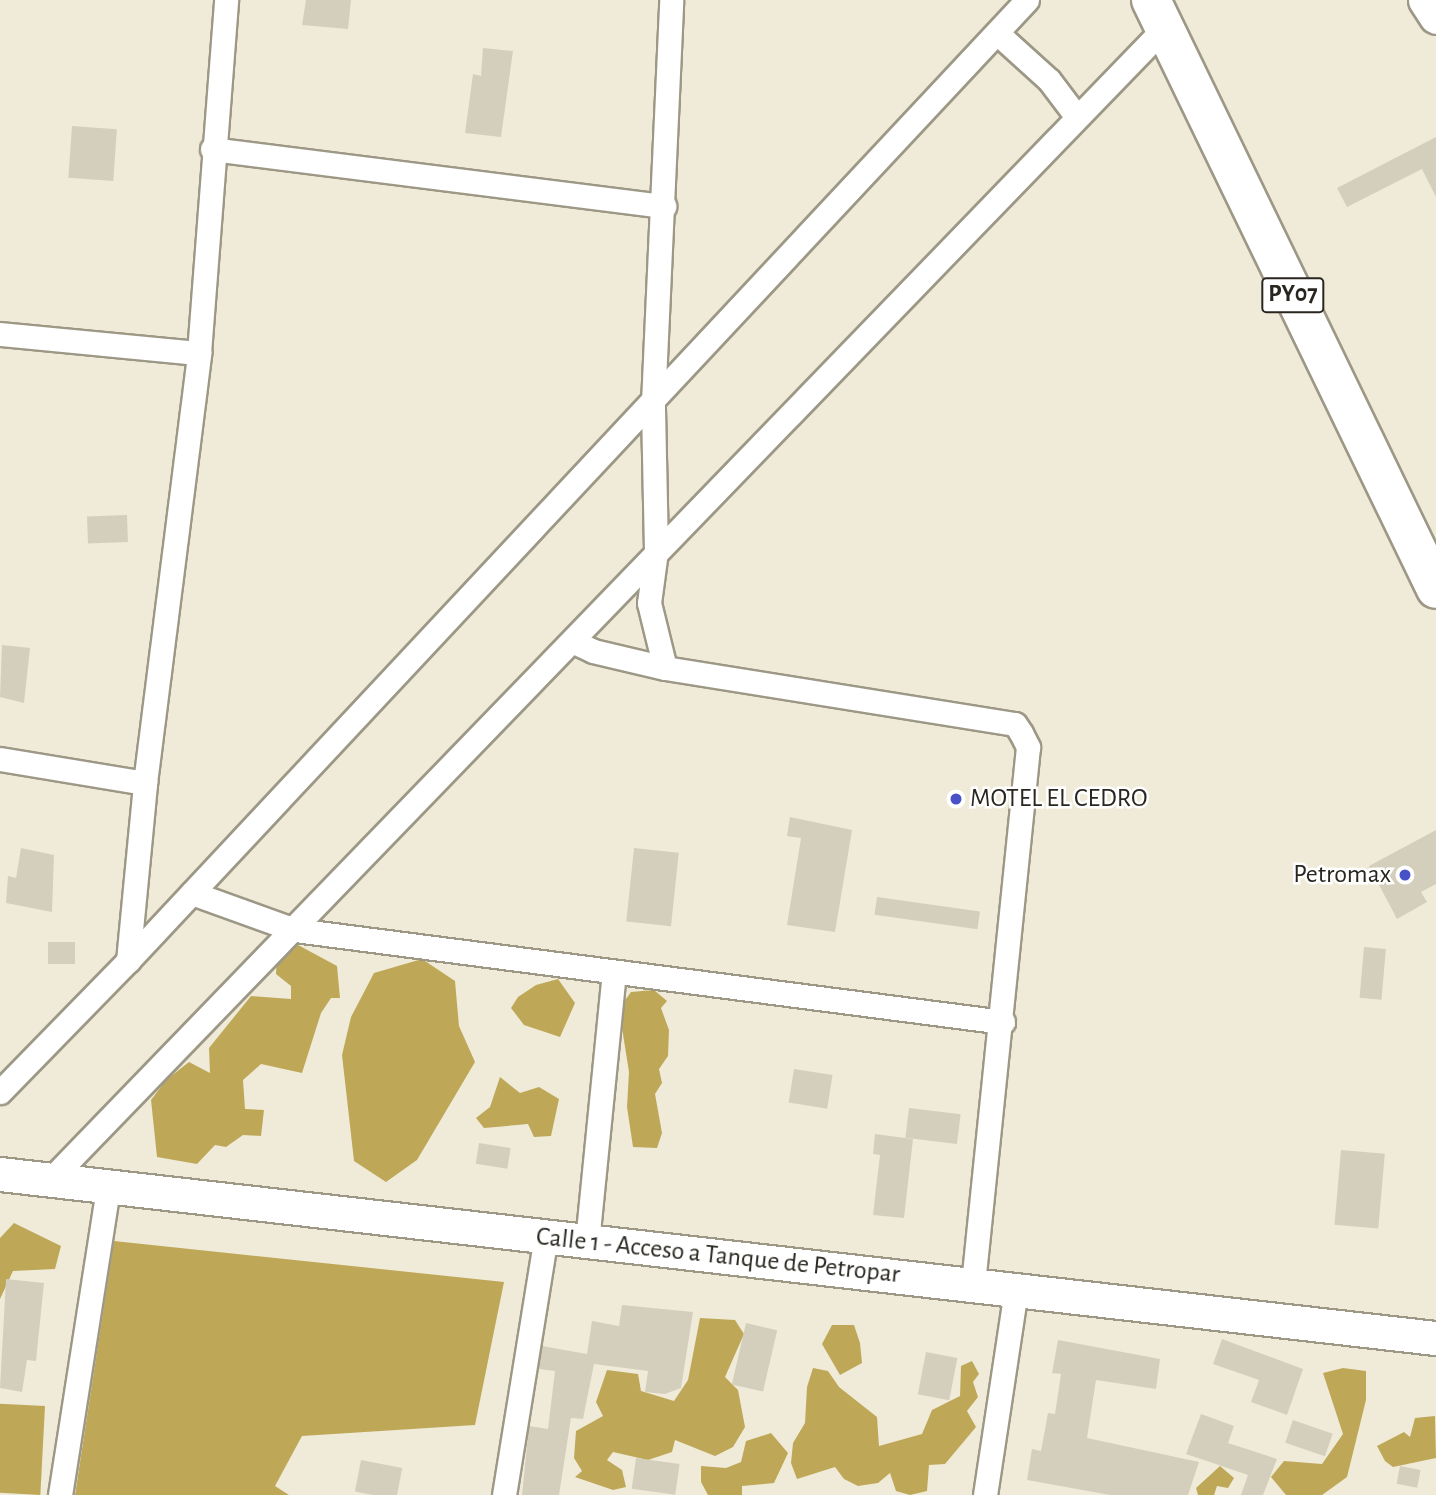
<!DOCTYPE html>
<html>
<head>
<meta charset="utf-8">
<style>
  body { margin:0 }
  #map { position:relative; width:1436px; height:1495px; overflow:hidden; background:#f0ebd8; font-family:"Alegreya Sans",sans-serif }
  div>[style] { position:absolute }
  .forest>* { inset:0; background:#bea858; transform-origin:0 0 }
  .building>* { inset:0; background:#d4cfbc; transform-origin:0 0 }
  .roads { filter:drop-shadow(2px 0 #9d9886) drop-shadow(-2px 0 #9d9886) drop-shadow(0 2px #9d9886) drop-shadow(0 -2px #9d9886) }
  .street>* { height:23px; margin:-11.5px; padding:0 11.5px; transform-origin:11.5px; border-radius:11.5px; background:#fff }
  .secondary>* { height:33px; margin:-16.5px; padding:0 16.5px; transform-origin:16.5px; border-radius:16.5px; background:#fff }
  .highway>* { height:38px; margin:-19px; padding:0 19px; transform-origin:19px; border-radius:19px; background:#fff }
  .dots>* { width:19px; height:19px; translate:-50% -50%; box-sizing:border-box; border:4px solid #fff; border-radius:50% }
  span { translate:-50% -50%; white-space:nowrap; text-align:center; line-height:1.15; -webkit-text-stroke:5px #fff; paint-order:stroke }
  .shield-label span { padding:2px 5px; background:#fff; border:2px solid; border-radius:5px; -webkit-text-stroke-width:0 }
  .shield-label { font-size:24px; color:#28261f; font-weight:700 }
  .poi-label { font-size:26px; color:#28261f }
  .left { translate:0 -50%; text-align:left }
  .right { translate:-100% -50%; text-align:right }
  .street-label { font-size:26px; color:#28261f }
</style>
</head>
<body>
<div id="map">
  <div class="forest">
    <i style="clip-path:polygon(298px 945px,337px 966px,340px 998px,331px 998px,321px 1013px,302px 1073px,261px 1064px,243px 1080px,245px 1109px,264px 1110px,261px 1136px,243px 1135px,226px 1147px,215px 1145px,197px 1164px,157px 1157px,151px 1100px,166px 1080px,189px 1062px,210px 1073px,209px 1048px,251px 996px,291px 999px,291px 986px,276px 974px,277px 957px)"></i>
    <i style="clip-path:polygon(422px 959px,455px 981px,459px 1026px,475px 1062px,417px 1160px,386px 1182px,354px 1161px,342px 1055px,351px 1017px,374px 973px)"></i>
    <i style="clip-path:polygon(558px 979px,575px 1003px,560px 1037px,524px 1025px,511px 1008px,518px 997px,536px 985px)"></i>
    <i style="clip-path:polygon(654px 990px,667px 1001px,661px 1008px,669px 1030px,668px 1056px,659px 1069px,662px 1083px,655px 1094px,662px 1133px,657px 1148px,633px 1147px,627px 1107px,629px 1072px,619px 1009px,631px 992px)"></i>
    <i style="clip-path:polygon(500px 1077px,520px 1093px,539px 1087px,559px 1099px,551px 1136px,534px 1137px,528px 1124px,484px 1128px,476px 1118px,490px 1107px)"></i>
    <i style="clip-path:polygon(14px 1223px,61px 1246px,55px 1269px,13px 1271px,0 1299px,0 1238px)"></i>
    <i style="clip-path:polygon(114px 1241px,504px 1282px,475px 1425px,302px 1436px,275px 1486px,289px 1495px,75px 1495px)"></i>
    <i style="clip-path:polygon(700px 1318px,735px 1320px,744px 1334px,725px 1377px,738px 1390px,745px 1427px,733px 1447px,715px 1456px,675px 1440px,672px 1452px,648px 1460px,613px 1452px,607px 1460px,622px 1470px,626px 1487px,613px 1490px,575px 1477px,582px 1471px,574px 1458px,576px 1431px,603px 1416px,596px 1402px,607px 1370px,638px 1374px,641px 1391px,674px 1401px,688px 1380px)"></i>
    <i style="clip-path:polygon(832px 1325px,854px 1325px,860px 1343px,862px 1363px,840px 1375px,822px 1344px)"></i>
    <i style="clip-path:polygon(972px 1361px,979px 1374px,973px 1382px,978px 1397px,967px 1411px,976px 1427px,945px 1464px,929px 1465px,927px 1491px,910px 1495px,896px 1491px,890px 1473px,878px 1483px,858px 1486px,844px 1479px,835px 1467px,797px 1479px,791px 1463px,793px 1443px,805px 1423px,807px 1387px,813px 1368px,828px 1371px,839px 1387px,877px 1417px,879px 1446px,922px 1434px,932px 1410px,960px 1396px,961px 1366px)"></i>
    <i style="clip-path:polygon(1343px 1368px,1366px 1371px,1366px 1400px,1347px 1477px,1322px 1495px,1286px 1495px,1271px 1477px,1284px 1461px,1322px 1464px,1343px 1434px,1323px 1373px)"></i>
    <i style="left:45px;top:1406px;width:89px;height:45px;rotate:93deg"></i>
    <i style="clip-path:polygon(1435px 1416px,1436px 1458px,1393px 1467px,1385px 1461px,1377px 1446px,1404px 1432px,1410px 1437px,1415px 1418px)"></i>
    <i style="clip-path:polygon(771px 1433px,788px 1453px,774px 1483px,742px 1486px,742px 1495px,708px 1495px,701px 1482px,701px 1466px,726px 1468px,741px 1462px,746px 1441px)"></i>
    <i style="clip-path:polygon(1220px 1466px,1234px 1478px,1228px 1488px,1217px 1486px,1214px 1495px,1198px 1495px,1196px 1488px)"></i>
  </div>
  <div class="building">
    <i style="clip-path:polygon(306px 0,351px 0,348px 29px,302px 25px)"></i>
    <i style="clip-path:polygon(483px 48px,513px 51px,501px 137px,465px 133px,473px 74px,481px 76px)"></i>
    <i style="left:72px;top:126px;width:45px;height:52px;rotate:4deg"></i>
    <i style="clip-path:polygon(1436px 137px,1436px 197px,1422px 169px,1347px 207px,1337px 188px)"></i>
    <i style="left:127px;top:515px;width:27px;height:40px;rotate:88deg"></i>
    <i style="clip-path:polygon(2px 645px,30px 648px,24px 703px,0 697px)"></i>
    <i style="clip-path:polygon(790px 817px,852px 830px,835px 932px,787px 925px,801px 838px,787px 836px)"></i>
    <i style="clip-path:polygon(1436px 830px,1436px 884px,1421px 892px,1427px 902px,1397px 919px,1369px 866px)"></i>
    <i style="clip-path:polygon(21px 848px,54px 855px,52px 912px,6px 903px,8px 876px,16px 878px)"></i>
    <i style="left:634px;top:848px;width:45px;height:74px;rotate:6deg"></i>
    <i style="left:877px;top:897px;width:104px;height:18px;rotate:8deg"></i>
    <i style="left:48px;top:942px;width:27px;height:22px"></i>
    <i style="left:1364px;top:947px;width:22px;height:51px;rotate:5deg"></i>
    <i style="left:794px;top:1069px;width:39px;height:34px;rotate:9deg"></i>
    <i style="left:909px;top:1108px;width:52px;height:30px;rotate:7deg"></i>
    <i style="clip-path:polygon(875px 1134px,913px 1139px,904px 1218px,873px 1215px,880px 1155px,873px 1154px)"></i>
    <i style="left:479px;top:1143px;width:32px;height:21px;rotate:9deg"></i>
    <i style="left:1341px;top:1150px;width:44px;height:75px;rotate:5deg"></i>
    <i style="clip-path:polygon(6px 1279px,44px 1283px,36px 1361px,27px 1360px,22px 1392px,0 1388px)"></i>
    <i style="clip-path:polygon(622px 1305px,693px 1312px,681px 1388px,665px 1394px,645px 1392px,648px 1371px,594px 1364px,583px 1419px,571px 1418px,559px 1495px,522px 1495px,529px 1426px,548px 1429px,555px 1371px,539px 1369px,542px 1346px,587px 1354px,592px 1321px,619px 1326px)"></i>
    <i style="left:746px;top:1323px;width:32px;height:63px;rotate:13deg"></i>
    <i style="clip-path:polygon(1222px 1339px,1303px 1369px,1287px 1415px,1251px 1402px,1259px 1380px,1213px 1364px)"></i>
    <i style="clip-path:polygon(1058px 1340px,1160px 1359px,1156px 1389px,1096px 1380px,1087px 1438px,1199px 1462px,1188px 1495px,1110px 1495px,1027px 1480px,1032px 1449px,1041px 1451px,1048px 1413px,1055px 1414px,1061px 1374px,1052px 1373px)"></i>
    <i style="left:926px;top:1352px;width:32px;height:43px;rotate:11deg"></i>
    <i style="clip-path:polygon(1201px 1414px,1234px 1426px,1228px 1443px,1277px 1459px,1263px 1495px,1241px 1495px,1248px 1475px,1186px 1454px)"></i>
    <i style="left:1293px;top:1420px;width:42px;height:24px;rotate:19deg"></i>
    <i style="left:636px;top:1458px;width:44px;height:31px;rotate:8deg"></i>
    <i style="left:361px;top:1460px;width:42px;height:32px;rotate:11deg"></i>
    <i style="left:1400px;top:1466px;width:21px;height:18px;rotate:11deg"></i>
  </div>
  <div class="roads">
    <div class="street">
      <i style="left:997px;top:33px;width:70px;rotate:42.1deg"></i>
      <i style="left:1049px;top:80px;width:46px;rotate:52.9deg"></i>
      <i style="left:212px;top:149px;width:456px;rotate:7.2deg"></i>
      <i style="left:0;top:334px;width:200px;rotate:5.5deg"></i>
      <i style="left:572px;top:641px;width:23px;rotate:25deg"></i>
      <i style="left:593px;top:651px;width:74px;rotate:13.3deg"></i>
      <i style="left:665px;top:668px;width:354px;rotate:9.1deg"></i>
      <i style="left:1015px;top:724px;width:11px;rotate:56deg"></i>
      <i style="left:1021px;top:733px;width:16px;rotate:63deg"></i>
      <i style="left:1028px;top:747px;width:540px;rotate:95.85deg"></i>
      <i style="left:665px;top:668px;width:67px;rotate:-103.8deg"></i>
      <i style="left:649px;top:603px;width:52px;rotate:-82.3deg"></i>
      <i style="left:656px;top:551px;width:148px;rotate:-91.2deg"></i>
      <i style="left:653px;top:403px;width:403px;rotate:-87.4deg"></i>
      <i style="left:0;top:759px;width:147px;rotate:9.4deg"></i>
      <i style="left:192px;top:893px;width:109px;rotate:19.8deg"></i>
      <i style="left:295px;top:930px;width:714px;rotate:7.4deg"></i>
      <i style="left:128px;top:961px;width:179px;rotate:-84.5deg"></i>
      <i style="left:145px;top:783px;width:433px;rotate:-82.8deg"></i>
      <i style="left:199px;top:353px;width:354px;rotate:-85.6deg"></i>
      <i style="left:0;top:1092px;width:183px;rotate:-45.7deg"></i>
      <i style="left:128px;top:961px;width:1316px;rotate:-46.91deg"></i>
      <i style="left:50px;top:1180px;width:1603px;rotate:-45.96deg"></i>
      <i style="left:587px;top:1242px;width:271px;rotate:-84.3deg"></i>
      <i style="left:60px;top:1495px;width:312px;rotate:-81.1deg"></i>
      <i style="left:504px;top:1495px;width:261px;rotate:-80.8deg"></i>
      <i style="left:985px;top:1495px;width:208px;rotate:-81.4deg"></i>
    </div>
    <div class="secondary">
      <i style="left:1425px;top:0;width:20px;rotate:57deg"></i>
      <i style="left:0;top:1174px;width:1445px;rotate:6.52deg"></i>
    </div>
    <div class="highway">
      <i style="left:1151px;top:0;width:654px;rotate:64.18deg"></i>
    </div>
  </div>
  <div class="dots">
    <i style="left:956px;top:799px;background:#4951c6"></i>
    <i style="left:1405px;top:875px;background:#4951c6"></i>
  </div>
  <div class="shield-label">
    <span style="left:1293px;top:295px">PY07</span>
  </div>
  <div class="poi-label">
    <span class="left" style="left:970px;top:799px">MOTEL EL CEDRO</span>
    <span class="right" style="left:1391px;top:875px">Petromax</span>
  </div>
  <div class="street-label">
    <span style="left:718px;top:1256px;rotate:6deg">Calle 1 - Acceso a Tanque de Petropar</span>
  </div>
</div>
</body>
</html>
